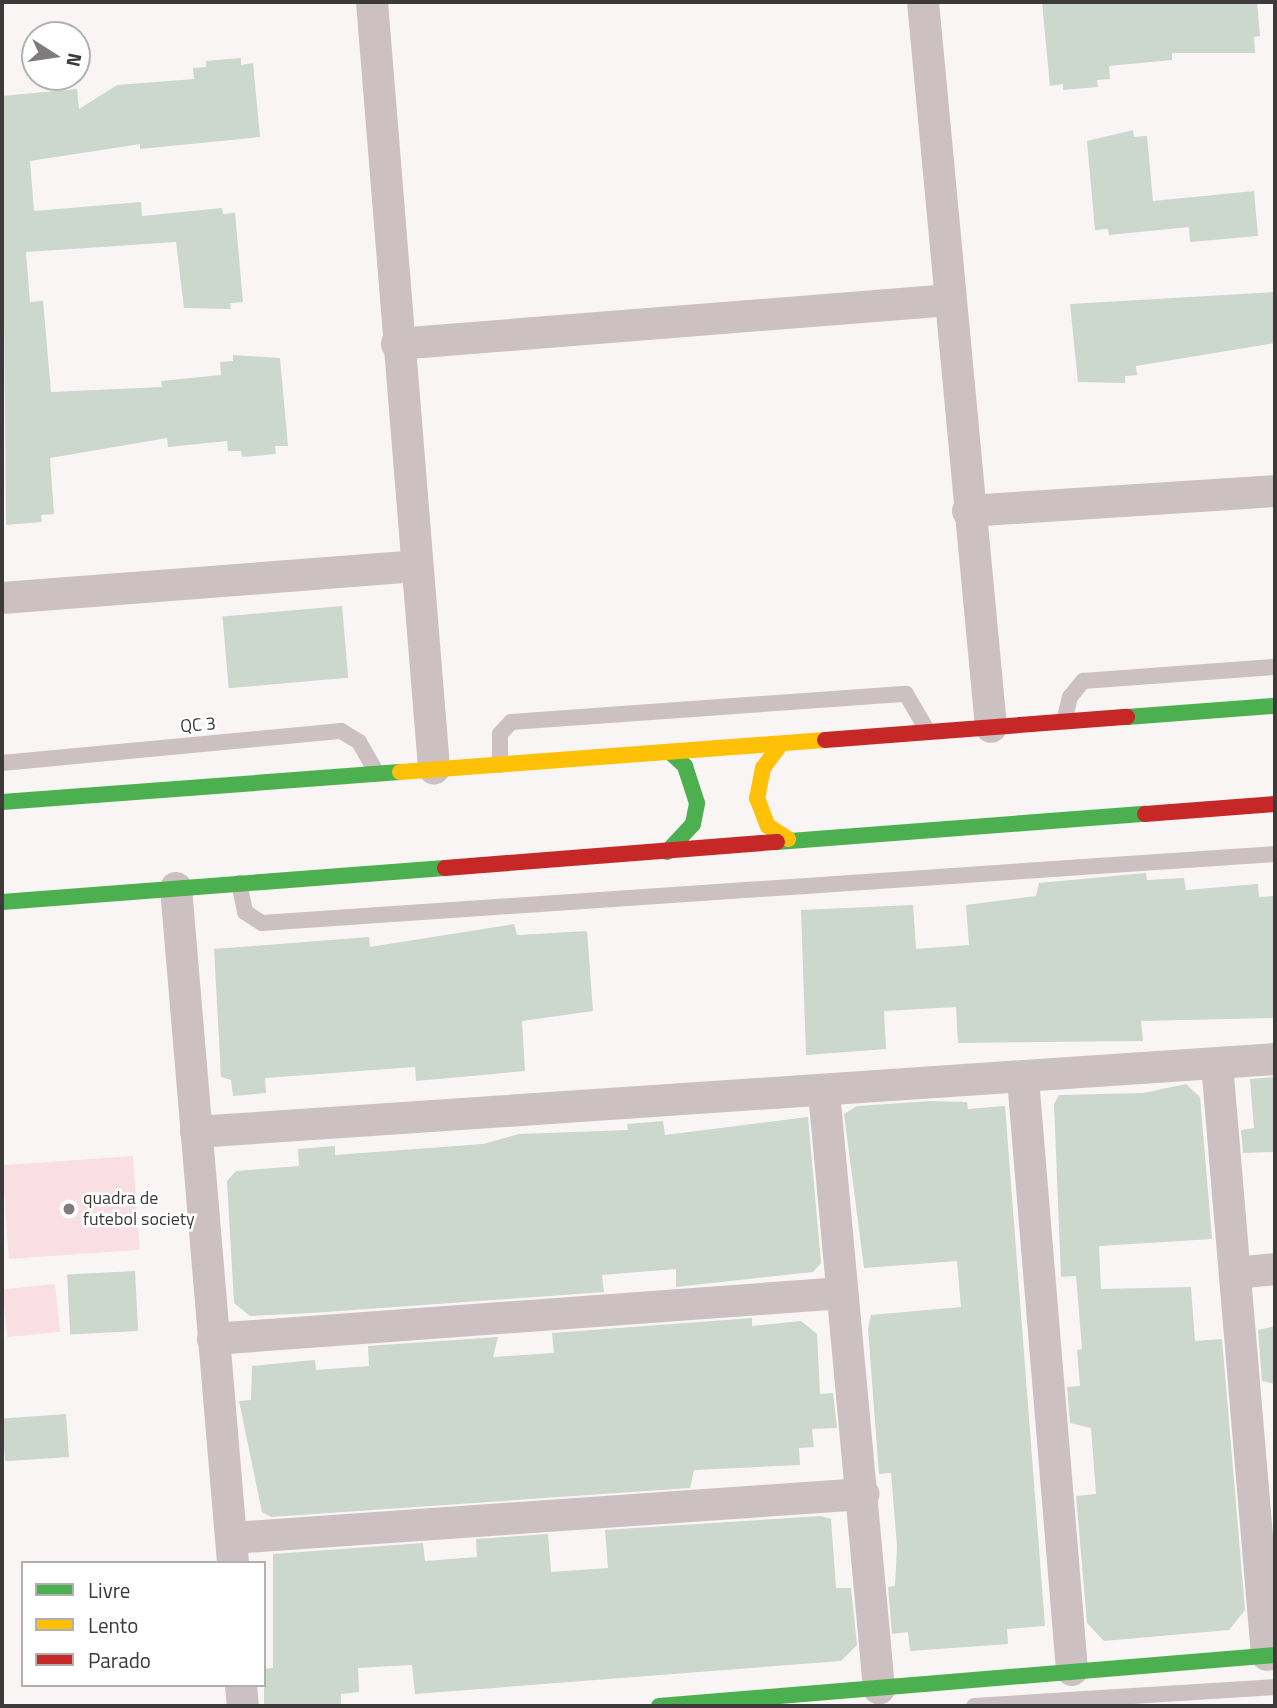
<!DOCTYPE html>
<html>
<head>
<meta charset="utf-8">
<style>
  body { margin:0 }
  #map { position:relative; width:1277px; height:1708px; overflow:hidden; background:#f9f5f5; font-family:"Titillium Web",sans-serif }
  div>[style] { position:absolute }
  .green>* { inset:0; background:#f9dee3; transform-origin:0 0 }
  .building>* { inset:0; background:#ccd7cd; transform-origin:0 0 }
  .lane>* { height:16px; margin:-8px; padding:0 8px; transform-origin:8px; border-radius:8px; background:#ccc0c2 }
  .street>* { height:32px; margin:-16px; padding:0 16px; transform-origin:16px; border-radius:16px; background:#ccc0c2 }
  .fast>* { height:16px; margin:-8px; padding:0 8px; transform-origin:8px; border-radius:8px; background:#4caf50 }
  .slow>* { height:16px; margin:-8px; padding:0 8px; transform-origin:8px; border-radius:8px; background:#ffc107 }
  .jam>* { height:16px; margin:-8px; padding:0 8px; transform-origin:8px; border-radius:8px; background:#c62828 }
  .dots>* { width:19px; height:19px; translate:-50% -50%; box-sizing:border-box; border:4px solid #fff; border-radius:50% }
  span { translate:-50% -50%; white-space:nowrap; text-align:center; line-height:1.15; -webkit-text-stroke:5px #fff; paint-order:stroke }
  .street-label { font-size:18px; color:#3d3a3b }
  .poi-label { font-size:18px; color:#3d3a3b }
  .left { translate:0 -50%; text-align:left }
  .frame { position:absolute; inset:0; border:4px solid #3d3a3b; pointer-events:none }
  .legend { position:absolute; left:21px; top:1561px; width:245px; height:126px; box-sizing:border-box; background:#fff; border:2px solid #b1b0b1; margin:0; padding:9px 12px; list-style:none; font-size:21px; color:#3d3a3b }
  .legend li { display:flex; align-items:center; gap:14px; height:35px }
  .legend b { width:35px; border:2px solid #b1b0b1 }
  .north { position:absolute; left:21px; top:21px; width:70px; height:70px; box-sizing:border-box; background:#fff; border:2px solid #b1b0b1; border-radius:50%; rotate:102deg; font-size:19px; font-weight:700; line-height:28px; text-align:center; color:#3d3a3b }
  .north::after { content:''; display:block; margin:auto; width:24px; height:32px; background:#7f7b7c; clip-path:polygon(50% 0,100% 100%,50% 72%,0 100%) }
</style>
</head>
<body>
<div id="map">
  <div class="green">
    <i style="left:133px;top:1156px;width:94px;height:131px;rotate:86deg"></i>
    <i style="left:55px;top:1284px;width:48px;height:53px;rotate:84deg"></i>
  </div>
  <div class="building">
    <i style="clip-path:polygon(1042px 2px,1257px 2px,1260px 36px,1254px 37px,1255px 53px,1172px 53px,1172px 60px,1109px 66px,1110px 79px,1097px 80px,1098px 87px,1063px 90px,1063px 84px,1050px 86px)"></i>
    <i style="clip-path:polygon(241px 58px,241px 65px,253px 63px,260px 137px,140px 149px,140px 144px,30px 161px,34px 211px,141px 202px,142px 216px,222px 208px,223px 214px,235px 213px,243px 302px,230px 303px,231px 309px,184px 308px,176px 242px,26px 252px,30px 302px,43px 301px,51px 392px,162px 387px,161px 381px,221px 375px,220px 362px,233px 361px,233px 355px,280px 358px,288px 446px,275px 446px,276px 454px,242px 457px,241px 451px,228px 451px,227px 441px,168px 447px,167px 438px,50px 458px,54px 514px,41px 515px,42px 522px,6px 525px,2px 96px,77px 89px,79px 109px,117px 85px,194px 79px,193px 68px,206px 67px,206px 61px)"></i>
    <i style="clip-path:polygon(1133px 130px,1134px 137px,1147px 136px,1153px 201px,1254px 191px,1258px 236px,1190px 242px,1189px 227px,1109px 235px,1108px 229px,1095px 230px,1087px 141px)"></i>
    <i style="clip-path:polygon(1275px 292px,1275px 343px,1136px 366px,1137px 375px,1125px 376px,1125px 383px,1078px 382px,1070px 304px)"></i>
    <i style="left:342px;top:606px;width:72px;height:120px;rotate:85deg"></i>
    <i style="clip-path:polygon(1146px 873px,1147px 880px,1184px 878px,1186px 890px,1258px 884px,1259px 897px,1275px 896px,1275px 1018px,1141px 1021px,1143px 1041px,958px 1043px,956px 1007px,884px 1011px,886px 1049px,806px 1055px,801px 910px,913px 905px,916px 949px,969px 945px,966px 905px,1036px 896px,1039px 883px)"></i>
    <i style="clip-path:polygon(514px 924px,517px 935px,587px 931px,593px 1011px,522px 1021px,525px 1071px,416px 1081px,415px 1067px,265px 1078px,266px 1093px,233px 1096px,231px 1080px,221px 1077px,214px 949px,369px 937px,370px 947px)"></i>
    <i style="clip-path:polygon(1275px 1077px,1275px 1152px,1243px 1153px,1241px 1130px,1254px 1128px,1250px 1079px)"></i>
    <i style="clip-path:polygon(1186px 1084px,1200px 1097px,1212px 1239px,1099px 1246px,1101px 1289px,1191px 1287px,1195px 1341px,1222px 1339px,1245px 1610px,1229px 1630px,1104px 1641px,1087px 1623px,1076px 1496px,1096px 1494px,1091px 1428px,1070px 1423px,1067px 1387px,1080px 1386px,1077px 1350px,1082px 1349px,1076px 1276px,1061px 1277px,1054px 1104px,1059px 1095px,1143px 1093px)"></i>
    <i style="clip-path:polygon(931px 1101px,967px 1102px,968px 1109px,1005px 1106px,1045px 1626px,1007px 1629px,1008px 1644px,910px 1651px,908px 1632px,892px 1634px,888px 1587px,895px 1586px,897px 1546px,891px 1473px,879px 1474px,868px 1329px,871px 1315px,961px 1307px,957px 1261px,864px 1268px,844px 1114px,857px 1106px)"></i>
    <i style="clip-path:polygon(808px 1117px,821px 1263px,813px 1272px,676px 1287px,676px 1269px,602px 1275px,604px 1292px,312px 1313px,250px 1316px,234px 1303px,227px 1181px,236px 1171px,299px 1166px,298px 1149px,335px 1146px,335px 1155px,483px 1144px,519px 1134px,628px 1130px,627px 1124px,663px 1121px,665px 1135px)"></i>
    <i style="left:135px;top:1271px;width:60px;height:68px;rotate:87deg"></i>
    <i style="clip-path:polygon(752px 1318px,752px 1326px,801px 1321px,817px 1334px,820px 1394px,833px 1393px,837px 1428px,812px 1429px,814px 1447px,799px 1448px,800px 1465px,694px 1470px,690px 1488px,271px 1517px,262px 1512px,239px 1401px,251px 1400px,252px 1366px,315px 1360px,316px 1370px,369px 1366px,368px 1346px,498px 1337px,493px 1357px,554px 1353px,552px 1333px)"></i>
    <i style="clip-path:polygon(1275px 1326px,1275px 1384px,1262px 1381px,1258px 1330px)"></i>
    <i style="left:66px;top:1414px;width:43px;height:64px;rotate:86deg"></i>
    <i style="clip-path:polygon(821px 1516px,831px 1519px,836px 1588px,851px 1588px,857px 1645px,841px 1661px,415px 1694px,412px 1665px,358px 1668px,359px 1692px,341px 1694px,341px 1704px,264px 1706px,264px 1669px,273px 1668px,273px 1554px,423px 1543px,425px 1561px,477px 1557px,476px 1539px,548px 1534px,551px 1572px,608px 1568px,605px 1530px)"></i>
  </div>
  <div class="lane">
    <i style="left:1064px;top:721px;width:25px;rotate:-76deg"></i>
    <i style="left:1070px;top:697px;width:21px;rotate:-51deg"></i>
    <i style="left:1083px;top:681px;width:193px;rotate:-4.2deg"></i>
    <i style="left:2px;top:763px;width:341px;rotate:-5.4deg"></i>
    <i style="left:341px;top:731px;width:21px;rotate:31deg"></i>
    <i style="left:359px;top:742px;width:36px;rotate:60deg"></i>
    <i style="left:500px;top:765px;width:31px;rotate:-90deg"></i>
    <i style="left:500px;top:734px;width:16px;rotate:-47deg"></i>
    <i style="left:511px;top:722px;width:396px;rotate:-4.1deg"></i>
    <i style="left:906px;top:694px;width:44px;rotate:59.9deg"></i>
    <i style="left:239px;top:883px;width:30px;rotate:78deg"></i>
    <i style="left:245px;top:912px;width:20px;rotate:33deg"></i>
    <i style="left:262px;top:923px;width:1015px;rotate:-3.9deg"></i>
    <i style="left:974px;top:1706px;width:302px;rotate:-3.6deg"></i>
  </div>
  <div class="street">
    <i style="left:372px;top:2px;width:769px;rotate:85.37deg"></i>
    <i style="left:923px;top:2px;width:728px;rotate:84.64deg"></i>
    <i style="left:397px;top:344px;width:555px;rotate:-4.55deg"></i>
    <i style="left:968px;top:511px;width:308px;rotate:-3.7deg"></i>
    <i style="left:2px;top:598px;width:415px;rotate:-4.4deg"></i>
    <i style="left:176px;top:888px;width:677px;rotate:85.17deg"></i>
    <i style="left:1217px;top:1064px;width:593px;rotate:85.16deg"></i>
    <i style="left:1023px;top:1079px;width:593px;rotate:85.26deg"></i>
    <i style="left:824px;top:1092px;width:599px;rotate:84.73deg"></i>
    <i style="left:196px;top:1132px;width:1081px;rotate:-3.87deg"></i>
    <i style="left:1235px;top:1273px;width:40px;rotate:-5.7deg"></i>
    <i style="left:213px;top:1339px;width:631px;rotate:-4.18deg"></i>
    <i style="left:232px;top:1538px;width:633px;rotate:-3.99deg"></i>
    <i style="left:241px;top:1685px;width:21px;rotate:85deg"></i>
  </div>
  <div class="fast">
    <i style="left:1127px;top:717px;width:148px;rotate:-4.3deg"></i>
    <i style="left:2px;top:802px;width:399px;rotate:-4.3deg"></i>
    <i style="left:777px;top:842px;width:369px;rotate:-4.4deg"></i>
    <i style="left:667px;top:852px;width:38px;rotate:-47deg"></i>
    <i style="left:693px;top:824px;width:21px;rotate:-79deg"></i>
    <i style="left:697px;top:803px;width:39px;rotate:-108deg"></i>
    <i style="left:685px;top:766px;width:21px;rotate:-137deg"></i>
    <i style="left:2px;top:902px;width:444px;rotate:-4.4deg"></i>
    <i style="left:659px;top:1706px;width:618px;rotate:-4.73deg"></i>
  </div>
  <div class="slow">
    <i style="left:781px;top:744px;width:30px;rotate:127deg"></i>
    <i style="left:763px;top:768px;width:31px;rotate:101deg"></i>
    <i style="left:757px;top:798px;width:30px;rotate:69deg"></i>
    <i style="left:768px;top:826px;width:24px;rotate:33deg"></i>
    <i style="left:400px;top:772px;width:426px;rotate:-4.3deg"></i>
  </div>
  <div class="jam">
    <i style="left:825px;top:740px;width:303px;rotate:-4.4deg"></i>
    <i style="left:1145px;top:814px;width:130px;rotate:-4.4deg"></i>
    <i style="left:445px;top:868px;width:333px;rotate:-4.5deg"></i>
  </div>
  <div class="dots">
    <i style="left:69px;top:1209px;background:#7f7b7c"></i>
  </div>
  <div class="street-label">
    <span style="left:198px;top:725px;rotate:-5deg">QC 3</span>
  </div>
  <div class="poi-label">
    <span class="left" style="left:83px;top:1209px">quadra de<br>futebol society</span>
  </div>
  <div class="frame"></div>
  <ul class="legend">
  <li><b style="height:9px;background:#4caf50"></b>Livre</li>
  <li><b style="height:9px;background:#ffc107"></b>Lento</li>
  <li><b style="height:9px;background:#c62828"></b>Parado</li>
  </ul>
  <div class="north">N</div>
</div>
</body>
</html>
